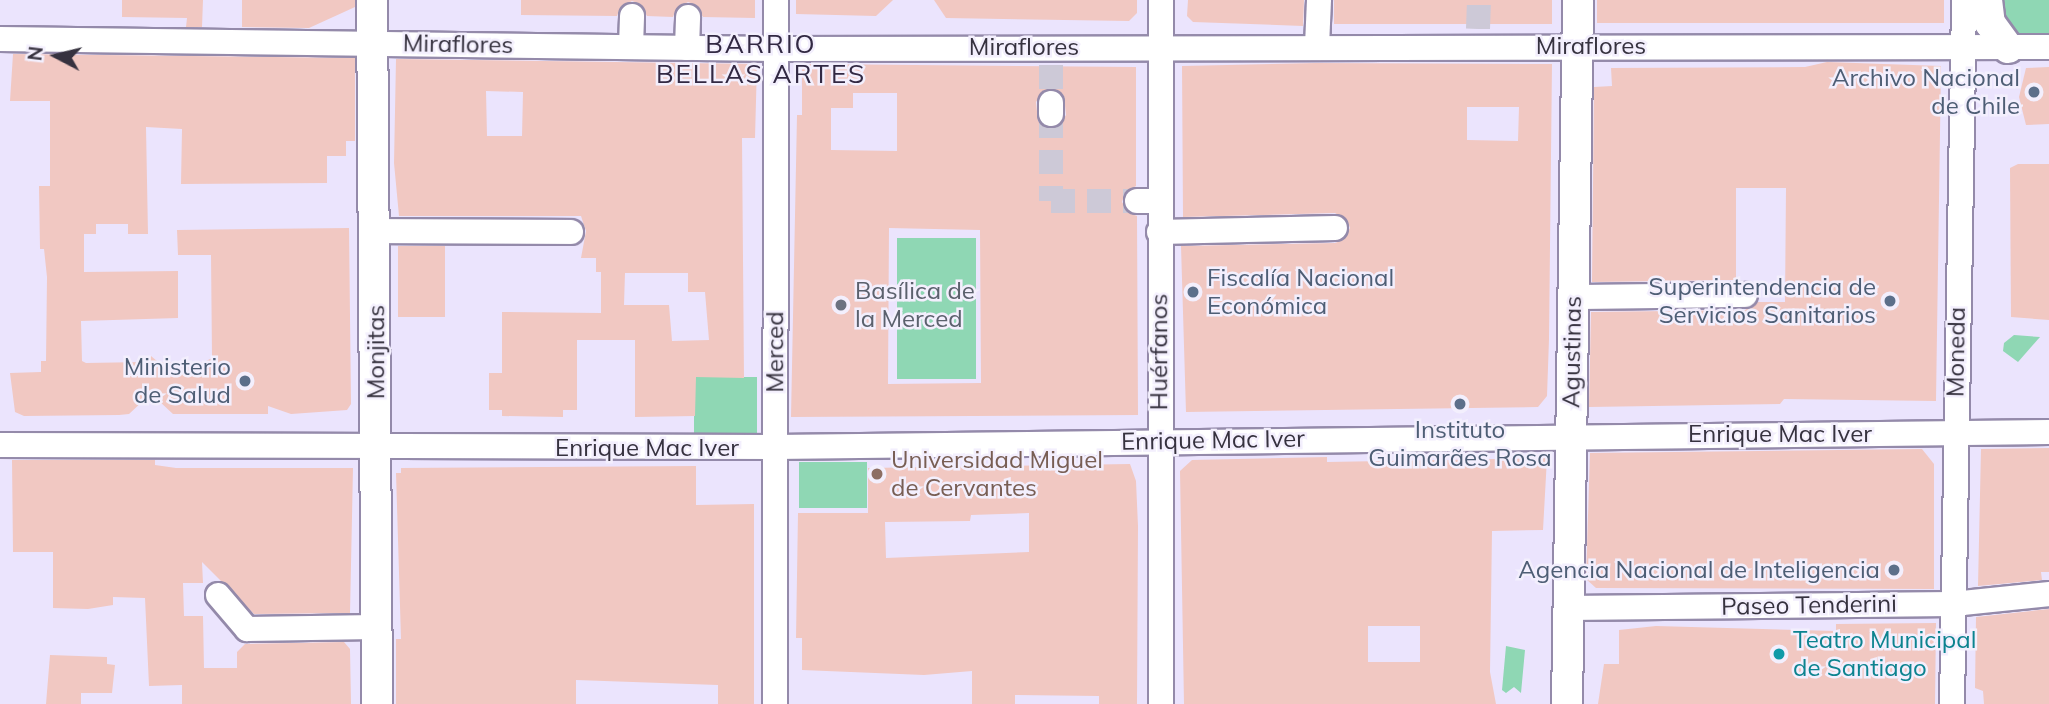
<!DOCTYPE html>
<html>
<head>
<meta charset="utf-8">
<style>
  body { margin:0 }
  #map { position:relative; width:2049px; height:704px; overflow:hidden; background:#f3effd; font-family:Mulish,sans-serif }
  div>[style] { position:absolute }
  .built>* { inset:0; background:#ebe4fd }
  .green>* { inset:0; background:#8fd7b4; transform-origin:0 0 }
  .building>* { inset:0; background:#f1c8c2; transform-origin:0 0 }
  .minor-tunnel>* { height:24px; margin-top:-12px; transform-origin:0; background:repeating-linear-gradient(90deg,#cdc9d7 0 24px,transparent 0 36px) }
  .roads { filter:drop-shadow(2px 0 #948aaa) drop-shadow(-2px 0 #948aaa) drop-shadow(0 2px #948aaa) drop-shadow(0 -2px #948aaa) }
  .minor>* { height:24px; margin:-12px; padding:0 12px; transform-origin:12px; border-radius:12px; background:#fff }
  .major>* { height:30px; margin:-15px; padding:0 15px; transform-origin:15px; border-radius:15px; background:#fff }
  .dots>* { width:19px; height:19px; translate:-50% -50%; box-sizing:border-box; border:4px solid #f3effd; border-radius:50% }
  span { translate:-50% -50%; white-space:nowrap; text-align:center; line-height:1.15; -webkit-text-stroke:5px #f3effd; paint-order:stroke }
  .street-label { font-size:24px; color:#36323f }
  .service-label { font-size:24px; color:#4e5e75 }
  .right { translate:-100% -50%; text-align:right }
  .left { translate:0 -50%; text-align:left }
  .worship-label { font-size:24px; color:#5b616d }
  .education-label { font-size:24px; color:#785e54 }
  .culture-label { font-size:24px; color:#0d838f }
  .neighbourhood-label { font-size:26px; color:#322943; letter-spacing:2px }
  .north { position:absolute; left:21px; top:21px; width:70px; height:70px; -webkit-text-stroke:5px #f3effd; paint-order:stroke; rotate:277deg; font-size:19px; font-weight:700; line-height:28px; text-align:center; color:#36323f }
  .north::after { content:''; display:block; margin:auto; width:24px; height:32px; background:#36323f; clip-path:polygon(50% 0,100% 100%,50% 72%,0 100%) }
</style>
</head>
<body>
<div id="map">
  <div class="built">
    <i style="clip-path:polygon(0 0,1999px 0,2023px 35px,2049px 34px,2049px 704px,0 704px)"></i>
  </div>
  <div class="green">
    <i style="clip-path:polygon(1999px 0,2049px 0,2049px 34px,2011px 33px,2006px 29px)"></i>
    <i style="left:897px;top:238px;width:79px;height:141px"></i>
    <i style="clip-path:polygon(2014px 335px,2040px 337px,2018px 362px,2003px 351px,2004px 343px)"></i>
    <i style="left:694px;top:377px;width:63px;height:58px"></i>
    <i style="left:799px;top:462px;width:68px;height:46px"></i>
    <i style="clip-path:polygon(1506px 646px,1525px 650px,1521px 693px,1514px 687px,1506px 693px,1502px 690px)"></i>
  </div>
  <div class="building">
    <i style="clip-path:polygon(122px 0,203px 0,202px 27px,186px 27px,187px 18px,122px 17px)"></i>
    <i style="clip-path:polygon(242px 0,355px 0,355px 7px,309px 28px,242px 27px)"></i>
    <i style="clip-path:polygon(521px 0,755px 0,755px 18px,703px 17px,696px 5px,688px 2px,676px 9px,673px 17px,647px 16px,640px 4px,632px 1px,620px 8px,617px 16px,521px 15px)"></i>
    <i style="clip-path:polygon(796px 0,893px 0,876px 16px,796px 14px)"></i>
    <i style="clip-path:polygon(934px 0,1137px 0,1137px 13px,1129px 21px,946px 18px)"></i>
    <i style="clip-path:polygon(1188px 0,1304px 0,1303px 26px,1193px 22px,1187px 16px)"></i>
    <i style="left:1334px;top:0;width:218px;height:24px"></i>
    <i style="left:1597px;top:0;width:347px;height:23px"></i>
    <i style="clip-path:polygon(13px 54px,355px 58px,355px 141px,346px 141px,346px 156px,327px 156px,327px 183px,181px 184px,182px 129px,146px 127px,148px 234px,128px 234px,128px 224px,96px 224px,96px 234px,84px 234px,84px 272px,178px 271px,178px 318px,81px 321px,82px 361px,86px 363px,144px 362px,151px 356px,158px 362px,204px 362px,212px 358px,211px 255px,178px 255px,177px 230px,349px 228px,351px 404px,347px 410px,291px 414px,268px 406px,268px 414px,173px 414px,159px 401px,143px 401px,129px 414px,119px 415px,24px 416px,15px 412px,10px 373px,41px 372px,41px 361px,46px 361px,47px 277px,44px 249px,40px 249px,39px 186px,50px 186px,50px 101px,10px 101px)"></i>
    <i style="clip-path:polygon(evenodd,396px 59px,757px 64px,755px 138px,742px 138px,744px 378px,696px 377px,695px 416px,635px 417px,635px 340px,577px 340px,577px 410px,563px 410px,563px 417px,502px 416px,502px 410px,489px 410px,489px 373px,502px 373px,502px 312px,601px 313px,601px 272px,596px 272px,596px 258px,581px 258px,586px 231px,581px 216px,399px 216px,394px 163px,396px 59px,486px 91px,523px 92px,522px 136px,487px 136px,486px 91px,396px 59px,625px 273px,688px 273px,688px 292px,705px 292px,709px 340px,672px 341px,669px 305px,624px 305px,625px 273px)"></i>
    <i style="clip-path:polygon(1827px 62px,1941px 66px,1936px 401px,1784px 399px,1780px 404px,1589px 407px,1591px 312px,1745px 310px,1758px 302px,1785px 302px,1786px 188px,1736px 188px,1736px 280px,1592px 282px,1594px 87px,1612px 86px,1611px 68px,1805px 67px)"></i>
    <i style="clip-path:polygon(evenodd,1316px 63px,1552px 64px,1549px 339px,1547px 396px,1538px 407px,1186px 412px,1181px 246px,1335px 243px,1343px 240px,1350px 228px,1347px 220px,1335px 213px,1183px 217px,1182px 66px,1316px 63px,1467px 107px,1519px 107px,1518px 141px,1467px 140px,1467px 107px)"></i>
    <i style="clip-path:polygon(evenodd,809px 64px,1136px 67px,1136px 186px,1125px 193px,1122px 202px,1129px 213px,1137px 216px,1138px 415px,791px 417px,797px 115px,802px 115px,802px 69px,809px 64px,1044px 90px,1058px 90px,1064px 96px,1066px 115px,1058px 127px,1044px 127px,1038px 121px,1036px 102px,1044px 90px,809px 64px,853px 93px,897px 93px,897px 151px,831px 150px,831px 108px,853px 108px,853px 93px,809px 64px,889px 228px,980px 230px,981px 383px,888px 384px,889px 228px)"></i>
    <i style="clip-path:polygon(2049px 67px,2049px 124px,2026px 125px,2019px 97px,2026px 68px)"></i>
    <i style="clip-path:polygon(2018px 164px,2049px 164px,2049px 320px,2011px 317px,2010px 168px)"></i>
    <i style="left:398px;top:246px;width:47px;height:71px"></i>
    <i style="clip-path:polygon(2049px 448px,2049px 572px,2041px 572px,2042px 580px,1978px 586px,1981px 449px)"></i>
    <i style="clip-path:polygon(1922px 449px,1934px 464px,1934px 589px,1596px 588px,1586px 579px,1590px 453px)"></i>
    <i style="clip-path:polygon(evenodd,1327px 457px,1327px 462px,1547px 458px,1543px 530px,1492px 531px,1490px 672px,1496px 704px,1184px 704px,1180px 471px,1192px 460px,1327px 457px,1368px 626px,1420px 626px,1420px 662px,1368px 662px,1368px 626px)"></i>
    <i style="clip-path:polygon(12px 460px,155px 460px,155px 465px,176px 468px,353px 468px,350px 613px,254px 614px,202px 562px,203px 583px,183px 583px,184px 616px,203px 616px,204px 668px,237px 668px,237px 652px,245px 644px,344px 642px,350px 649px,351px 704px,182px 704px,182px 685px,149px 686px,145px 598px,113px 597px,113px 605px,88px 609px,53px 608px,53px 552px,13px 552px)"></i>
    <i style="clip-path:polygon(evenodd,1130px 464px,1136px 481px,1138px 526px,1137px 704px,1099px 704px,1099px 696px,1015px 695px,1015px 704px,972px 704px,972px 671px,924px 675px,802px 670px,802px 638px,796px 638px,798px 513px,868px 513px,868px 468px,1130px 464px,1029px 513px,1029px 552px,886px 558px,885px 522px,970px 521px,971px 515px,1029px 513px)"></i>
    <i style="clip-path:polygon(696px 466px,696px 505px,754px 504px,754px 704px,718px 704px,718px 685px,576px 680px,576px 704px,396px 704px,396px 639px,401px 639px,396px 473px,401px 473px,401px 468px)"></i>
    <i style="clip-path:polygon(2049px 609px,2049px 704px,1984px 704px,1983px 691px,1975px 688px,1976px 617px)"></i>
    <i style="clip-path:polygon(1936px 623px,1935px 704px,1598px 704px,1604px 664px,1619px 664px,1619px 630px,1656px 626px,1836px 631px,1836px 624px)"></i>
    <i style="clip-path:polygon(50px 655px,107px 657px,107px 664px,115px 665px,112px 693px,81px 693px,81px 704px,46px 704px)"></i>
  </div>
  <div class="minor-tunnel">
    <i style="left:1478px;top:29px;width:29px;rotate:-88deg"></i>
    <i style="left:1051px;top:65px;width:38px;rotate:90deg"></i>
    <i style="left:1051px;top:114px;width:87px;rotate:90deg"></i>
    <i style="left:1051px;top:201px;width:86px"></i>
  </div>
  <div class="roads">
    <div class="minor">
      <i style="left:0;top:39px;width:776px;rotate:0.74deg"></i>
      <i style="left:776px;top:49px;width:1273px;rotate:-0.09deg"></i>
      <i style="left:631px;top:46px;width:30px;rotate:-88deg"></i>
      <i style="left:1317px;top:46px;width:46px;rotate:-87.5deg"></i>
      <i style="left:687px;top:48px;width:31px;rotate:-88deg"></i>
      <i style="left:1051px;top:114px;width:11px;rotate:-90deg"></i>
      <i style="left:1137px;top:201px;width:22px"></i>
      <i style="left:376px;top:231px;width:195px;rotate:0.3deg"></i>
      <i style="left:1159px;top:232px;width:176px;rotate:-1.3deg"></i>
      <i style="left:1573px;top:297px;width:172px;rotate:-0.7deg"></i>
      <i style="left:0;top:445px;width:775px;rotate:0.15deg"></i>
      <i style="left:775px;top:447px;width:1274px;rotate:-0.67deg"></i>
      <i style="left:218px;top:595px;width:45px;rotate:49.5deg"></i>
      <i style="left:247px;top:629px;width:129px;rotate:-0.9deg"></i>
      <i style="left:1568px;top:608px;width:385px;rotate:-0.6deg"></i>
      <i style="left:1953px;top:604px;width:97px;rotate:-5.9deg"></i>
      <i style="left:775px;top:704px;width:704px;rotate:-89.92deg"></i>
      <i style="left:1161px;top:704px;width:704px;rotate:-90deg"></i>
      <i style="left:1952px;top:704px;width:704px;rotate:-89.02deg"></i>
    </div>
    <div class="major">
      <i style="left:372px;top:0;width:704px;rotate:89.59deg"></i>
      <i style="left:1987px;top:0;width:23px;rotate:83deg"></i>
      <i style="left:1990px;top:23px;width:31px;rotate:54deg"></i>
      <i style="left:1567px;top:704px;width:704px;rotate:-89.1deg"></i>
    </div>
  </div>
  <div class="dots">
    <i style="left:2034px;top:92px;background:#5c6f8a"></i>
    <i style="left:1193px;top:292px;background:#5c6f8a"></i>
    <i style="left:1890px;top:301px;background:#5c6f8a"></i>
    <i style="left:841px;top:305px;background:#6b7280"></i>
    <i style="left:245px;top:381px;background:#5c6f8a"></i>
    <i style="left:1460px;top:404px;background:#5c6f8a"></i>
    <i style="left:877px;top:474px;background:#8d6e63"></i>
    <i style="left:1894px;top:570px;background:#5c6f8a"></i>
    <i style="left:1779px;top:654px;background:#0f9aa8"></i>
  </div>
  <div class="street-label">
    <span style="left:458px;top:44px;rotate:1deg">Miraflores</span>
    <span style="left:1591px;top:46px">Miraflores</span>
    <span style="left:1024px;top:47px">Miraflores</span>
    <span style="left:376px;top:352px;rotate:-90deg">Monjitas</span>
    <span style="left:775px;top:352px;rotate:-90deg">Merced</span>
    <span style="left:1159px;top:352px;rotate:-90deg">Huérfanos</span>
    <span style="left:1572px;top:352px;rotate:-89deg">Agustinas</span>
    <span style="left:1956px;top:352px;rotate:-89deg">Moneda</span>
    <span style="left:1780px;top:434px">Enrique Mac Iver</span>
    <span style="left:1213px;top:440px;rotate:-1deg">Enrique Mac Iver</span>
    <span style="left:647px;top:448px">Enrique Mac Iver</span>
    <span style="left:1809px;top:605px;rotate:-1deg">Paseo Tenderini</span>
  </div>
  <div class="service-label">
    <span class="right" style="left:2020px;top:92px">Archivo Nacional<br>de Chile</span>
    <span class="left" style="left:1207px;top:292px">Fiscalía Nacional<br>Económica</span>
    <span class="right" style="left:1876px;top:301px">Superintendencia de<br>Servicios Sanitarios</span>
    <span class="right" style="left:231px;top:381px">Ministerio<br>de Salud</span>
    <span style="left:1460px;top:444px">Instituto<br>Guimarães Rosa</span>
    <span class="right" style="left:1880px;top:570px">Agencia Nacional de Inteligencia</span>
  </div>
  <div class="worship-label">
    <span class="left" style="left:855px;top:305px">Basílica de<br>la Merced</span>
  </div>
  <div class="education-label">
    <span class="left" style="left:891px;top:474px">Universidad Miguel<br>de Cervantes</span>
  </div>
  <div class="culture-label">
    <span class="left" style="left:1793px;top:654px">Teatro Municipal<br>de Santiago</span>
  </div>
  <div class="neighbourhood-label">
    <span style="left:761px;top:59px">BARRIO<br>BELLAS ARTES</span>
  </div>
  <div class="north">N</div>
</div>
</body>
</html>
